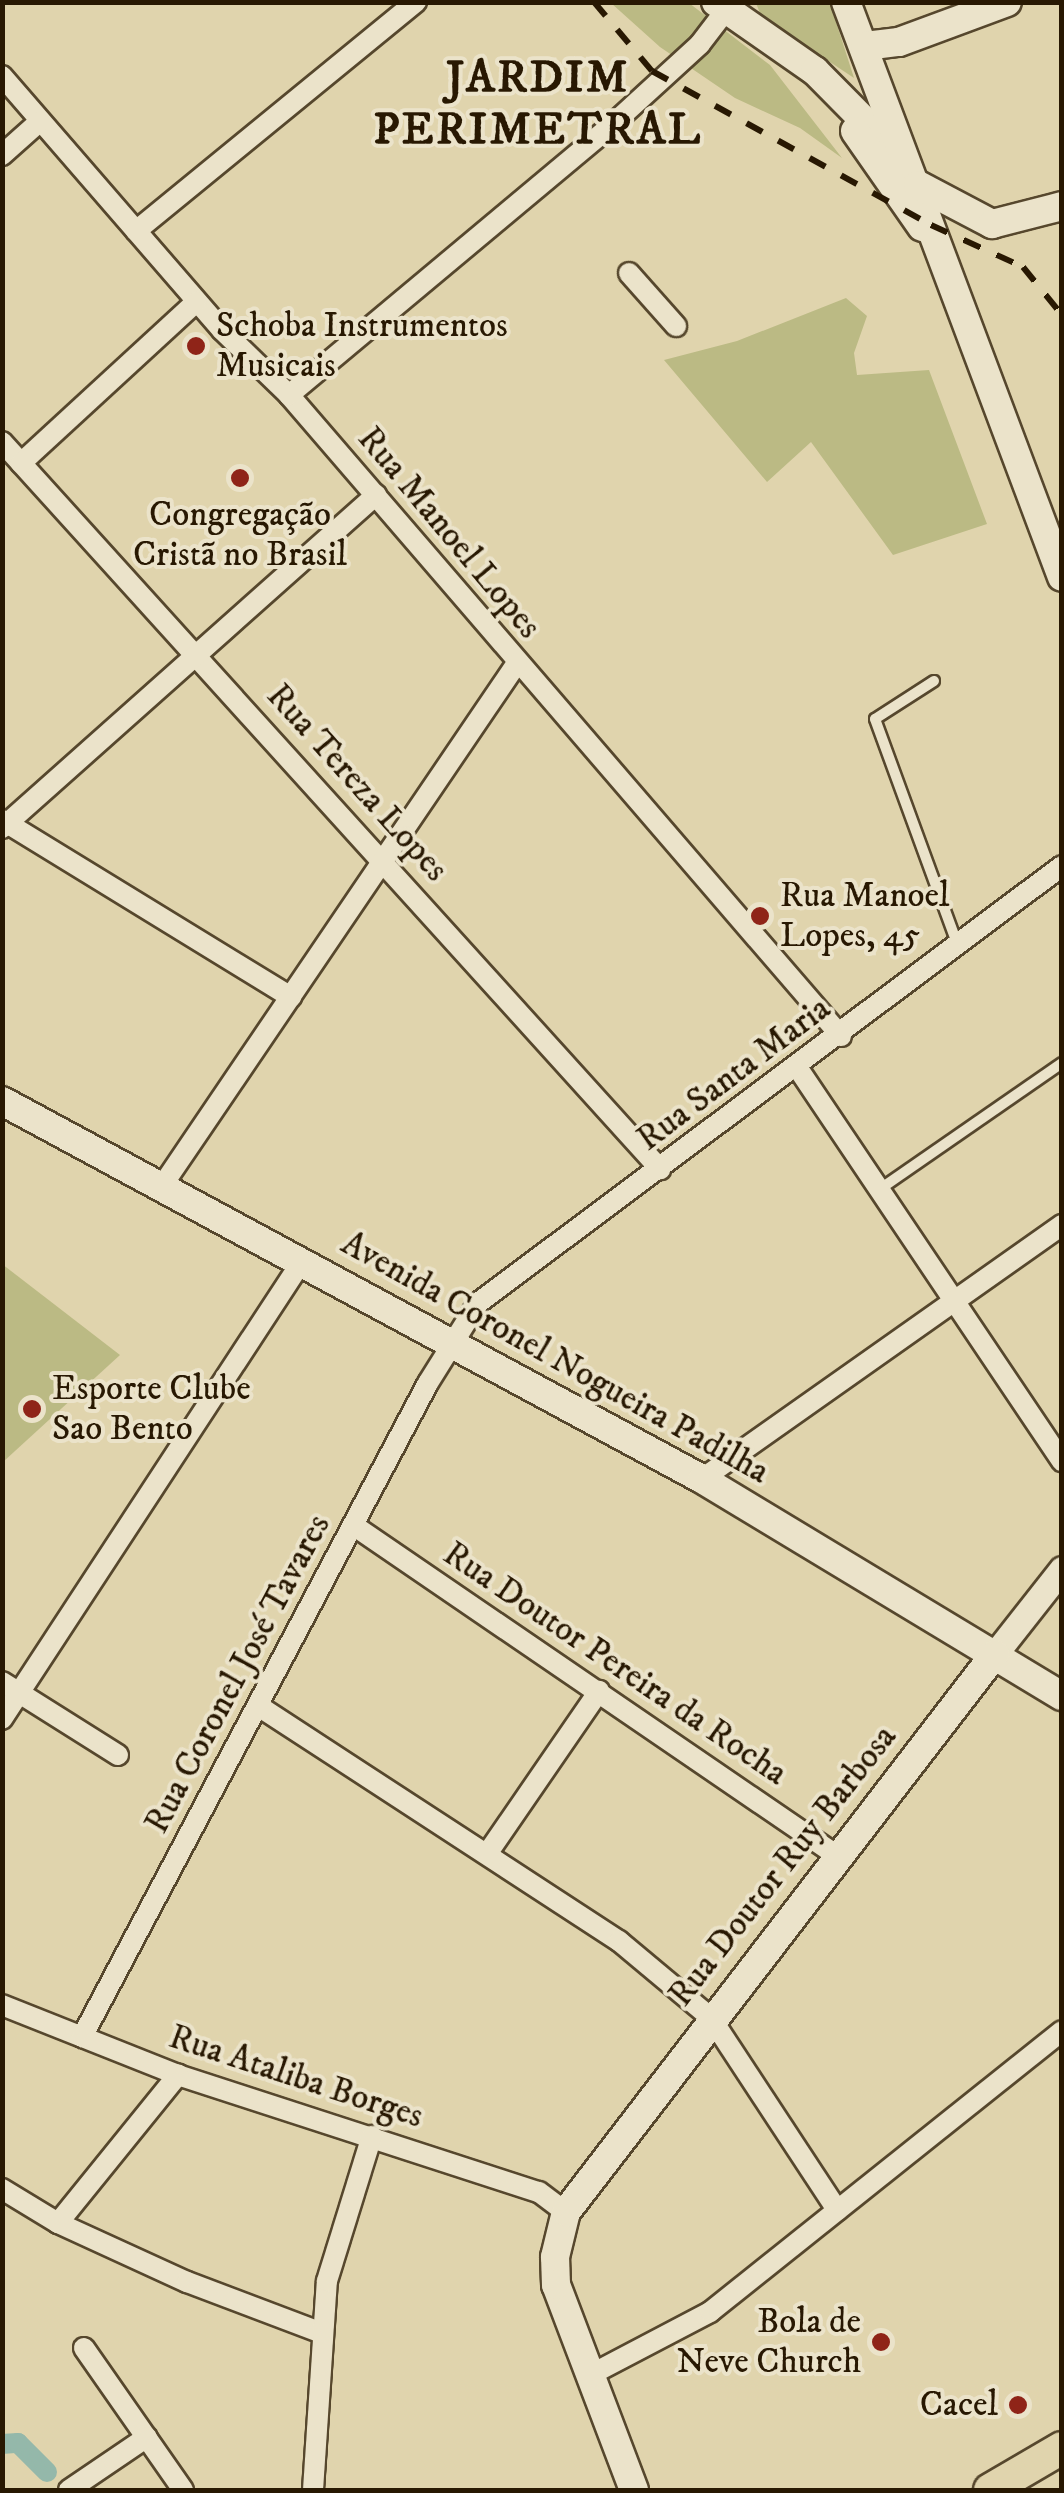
<!DOCTYPE html>
<html>
<head>
<meta charset="utf-8">
<style>
  body { margin:0 }
  #map { position:relative; width:1064px; height:2493px; overflow:hidden; background:#e0d4ad; font-family:"IM FELL DW Pica",serif }
  div>[style] { position:absolute }
  .green>* { inset:0; background:#bbba84 }
  .canal>* { height:20px; margin:-10px; padding:0 10px; transform-origin:10px; border-radius:10px; background:#94b8aa }
  .roads { filter:drop-shadow(2px 0 #56472d) drop-shadow(-2px 0 #56472d) drop-shadow(0 2px #56472d) drop-shadow(0 -2px #56472d) }
  .service>* { height:10px; margin:-5px; padding:0 5px; transform-origin:5px; border-radius:5px; background:#ebe3ca }
  .minor>* { height:20px; margin:-10px; padding:0 10px; transform-origin:10px; border-radius:10px; background:#ebe3ca }
  .tertiary>* { height:25px; margin:-12.5px; padding:0 12.5px; transform-origin:12.5px; border-radius:12.5px; background:#ebe3ca }
  .secondary>* { height:28px; margin:-14px; padding:0 14px; transform-origin:14px; border-radius:14px; background:#ebe3ca }
  .primary>* { height:32px; margin:-16px; padding:0 16px; transform-origin:16px; border-radius:16px; background:#e0d4ad }
  .rail>* { height:6px; margin-top:-3px; transform-origin:0; background:repeating-linear-gradient(90deg,#281802 0 18px,transparent 0 36px) }
  .dots>* { width:28px; height:28px; translate:-50% -50%; box-sizing:border-box; border:5px solid #ebe3ca; border-radius:50% }
  span { translate:-50% -50%; white-space:nowrap; text-align:center; line-height:1.15; -webkit-text-stroke:8px #ebe3ca; paint-order:stroke }
  .poi-label { font-size:35px; color:#281802 }
  .left { translate:0 -50%; text-align:left }
  .right { translate:-100% -50%; text-align:right }
  .street-label { font-size:35px; color:#281802 }
  .district-label { font-size:45px; color:#281802; font-weight:700; letter-spacing:2.5px }
  .frame { position:absolute; inset:0; border:5px solid #281802; pointer-events:none }
</style>
</head>
<body>
<div id="map">
  <div class="green">
    <i style="clip-path:polygon(611px 3px,689px 3px,770px 65px,842px 158px,800px 128px,735px 98px,660px 47px)"></i>
    <i style="clip-path:polygon(756px 3px,830px 3px,854px 78px,761px 16px)"></i>
    <i style="clip-path:polygon(846px 298px,867px 316px,854px 353px,857px 375px,929px 370px,987px 524px,893px 555px,811px 442px,767px 482px,664px 360px,737px 341px)"></i>
    <i style="clip-path:polygon(2px 1264px,120px 1355px,3px 1462px,2px 1462px)"></i>
  </div>
  <div class="canal">
    <i style="left:2px;top:2444px;width:16px;rotate:-4deg"></i>
    <i style="left:18px;top:2443px;width:41px;rotate:45deg"></i>
  </div>
  <div class="roads">
    <div class="service">
      <i style="left:934px;top:681px;width:70px;rotate:147.2deg"></i>
      <i style="left:875px;top:719px;width:239px;rotate:69.9deg"></i>
      <i style="left:880px;top:1189px;width:221px;rotate:-34.7deg"></i>
    </div>
    <div class="minor">
      <i style="left:2px;top:76px;width:336px;rotate:49.1deg"></i>
      <i style="left:222px;top:330px;width:93px;rotate:44.1deg"></i>
      <i style="left:289px;top:395px;width:846px;rotate:49.27deg"></i>
      <i style="left:2px;top:155px;width:50px;rotate:-41.7deg"></i>
      <i style="left:136px;top:231px;width:362px;rotate:-39.3deg"></i>
      <i style="left:629px;top:273px;width:71px;rotate:48.4deg"></i>
      <i style="left:289px;top:395px;width:425px;rotate:-39.9deg"></i>
      <i style="left:615px;top:122px;width:115px;rotate:-42.5deg"></i>
      <i style="left:700px;top:44px;width:43px;rotate:-52.6deg"></i>
      <i style="left:2px;top:442px;width:981px;rotate:47.85deg"></i>
      <i style="left:21px;top:463px;width:238px;rotate:-42.6deg"></i>
      <i style="left:2px;top:820px;width:339px;rotate:31.5deg"></i>
      <i style="left:2px;top:828px;width:501px;rotate:-41.68deg"></i>
      <i style="left:797px;top:1067px;width:475px;rotate:56.1deg"></i>
      <i style="left:162px;top:1186px;width:632px;rotate:-55.83deg"></i>
      <i style="left:702px;top:1479px;width:441px;rotate:-35.2deg"></i>
      <i style="left:353px;top:1525px;width:589px;rotate:34.34deg"></i>
      <i style="left:2px;top:1682px;width:137px;rotate:32.2deg"></i>
      <i style="left:260px;top:1707px;width:429px;rotate:33.1deg"></i>
      <i style="left:619px;top:1941px;width:120px;rotate:39.9deg"></i>
      <i style="left:711px;top:2018px;width:230px;rotate:56.7deg"></i>
      <i style="left:2px;top:1719px;width:548px;rotate:-56.77deg"></i>
      <i style="left:487px;top:1854px;width:198px;rotate:-55.5deg"></i>
      <i style="left:2px;top:2005px;width:189px;rotate:21.7deg"></i>
      <i style="left:178px;top:2075px;width:379px;rotate:18deg"></i>
      <i style="left:539px;top:2192px;width:34px;rotate:37deg"></i>
      <i style="left:82px;top:2037px;width:740px;rotate:-62.12deg"></i>
      <i style="left:428px;top:1383px;width:94px;rotate:-58deg"></i>
      <i style="left:478px;top:1303px;width:729px;rotate:-36.81deg"></i>
      <i style="left:2px;top:2189px;width:66px;rotate:31.3deg"></i>
      <i style="left:58px;top:2223px;width:142px;rotate:24.6deg"></i>
      <i style="left:187px;top:2282px;width:141px;rotate:20.7deg"></i>
      <i style="left:58px;top:2223px;width:191px;rotate:-51deg"></i>
      <i style="left:84px;top:2348px;width:173px;rotate:55.1deg"></i>
      <i style="left:590px;top:2375px;width:136px;rotate:-27.7deg"></i>
      <i style="left:710px;top:2312px;width:450px;rotate:-38.6deg"></i>
      <i style="left:69px;top:2490px;width:94px;rotate:-34.2deg"></i>
      <i style="left:313px;top:2490px;width:209px;rotate:-86.2deg"></i>
      <i style="left:327px;top:2281px;width:152px;rotate:-72.8deg"></i>
    </div>
    <div class="tertiary">
      <i style="left:995px;top:1654px;width:108px;rotate:-51.8deg"></i>
    </div>
    <div class="secondary">
      <i style="left:716px;top:2px;width:121px;rotate:34.9deg"></i>
      <i style="left:815px;top:71px;width:124px;rotate:45.3deg"></i>
      <i style="left:846px;top:2px;width:614px;rotate:69.41deg"></i>
      <i style="left:865px;top:46px;width:34px;rotate:-7deg"></i>
      <i style="left:899px;top:42px;width:115px;rotate:-20.3deg"></i>
      <i style="left:855px;top:131px;width:117px;rotate:55.1deg"></i>
      <i style="left:918px;top:185px;width:84px;rotate:27.8deg"></i>
      <i style="left:992px;top:224px;width:72px;rotate:-14.4deg"></i>
      <i style="left:2px;top:1101px;width:796px;rotate:28.37deg"></i>
      <i style="left:702px;top:1479px;width:420px;rotate:31.1deg"></i>
      <i style="left:634px;top:2490px;width:219px;rotate:-110.8deg"></i>
      <i style="left:556px;top:2285px;width:28px;rotate:-92deg"></i>
      <i style="left:555px;top:2257px;width:46px;rotate:-76.3deg"></i>
      <i style="left:566px;top:2212px;width:704px;rotate:-52.45deg"></i>
    </div>
    <div class="primary">
      <i style="left:990px;top:2490px;width:83px;rotate:-30.3deg"></i>
    </div>
  </div>
  <div class="rail">
    <i style="left:594px;top:2px;width:90px;rotate:50deg"></i>
    <i style="left:652px;top:71px;width:319px;rotate:28.9deg"></i>
    <i style="left:931px;top:225px;width:101px;rotate:24.5deg"></i>
    <i style="left:1023px;top:267px;width:62px;rotate:50.9deg"></i>
  </div>
  <div class="dots">
    <i style="left:196px;top:346px;background:#8f2418"></i>
    <i style="left:240px;top:478px;background:#8f2418"></i>
    <i style="left:760px;top:916px;background:#8f2418"></i>
    <i style="left:32px;top:1409px;background:#8f2418"></i>
    <i style="left:881px;top:2342px;background:#8f2418"></i>
    <i style="left:1018px;top:2405px;background:#8f2418"></i>
  </div>
  <div class="poi-label">
    <span class="left" style="left:216px;top:346px">Schoba Instrumentos<br>Musicais</span>
    <span style="left:240px;top:535px">Congregação<br>Cristã no Brasil</span>
    <span class="left" style="left:780px;top:916px">Rua Manoel<br>Lopes, 45</span>
    <span class="left" style="left:52px;top:1409px">Esporte Clube<br>Sao Bento</span>
    <span class="right" style="left:861px;top:2342px">Bola de<br>Neve Church</span>
    <span class="right" style="left:998px;top:2405px">Cacel</span>
  </div>
  <div class="street-label">
    <span style="left:449px;top:533px;rotate:50deg">Rua Manoel Lopes</span>
    <span style="left:357px;top:783px;rotate:48deg">Rua Tereza Lopes</span>
    <span style="left:734px;top:1074px;rotate:-37deg">Rua Santa Maria</span>
    <span style="left:555px;top:1358px;rotate:29deg">Avenida Coronel Nogueira Padilha</span>
    <span style="left:615px;top:1664px;rotate:34deg">Rua Doutor Pereira da Rocha</span>
    <span style="left:238px;top:1674px;rotate:-62deg">Rua Coronel José Tavares</span>
    <span style="left:783px;top:1866px;rotate:-52deg">Rua Doutor Ruy Barbosa</span>
    <span style="left:296px;top:2077px;rotate:18deg">Rua Ataliba Borges</span>
  </div>
  <div class="district-label">
    <span style="left:538px;top:105px">JARDIM<br>PERIMETRAL</span>
  </div>
  <div class="frame"></div>
</div>
</body>
</html>
